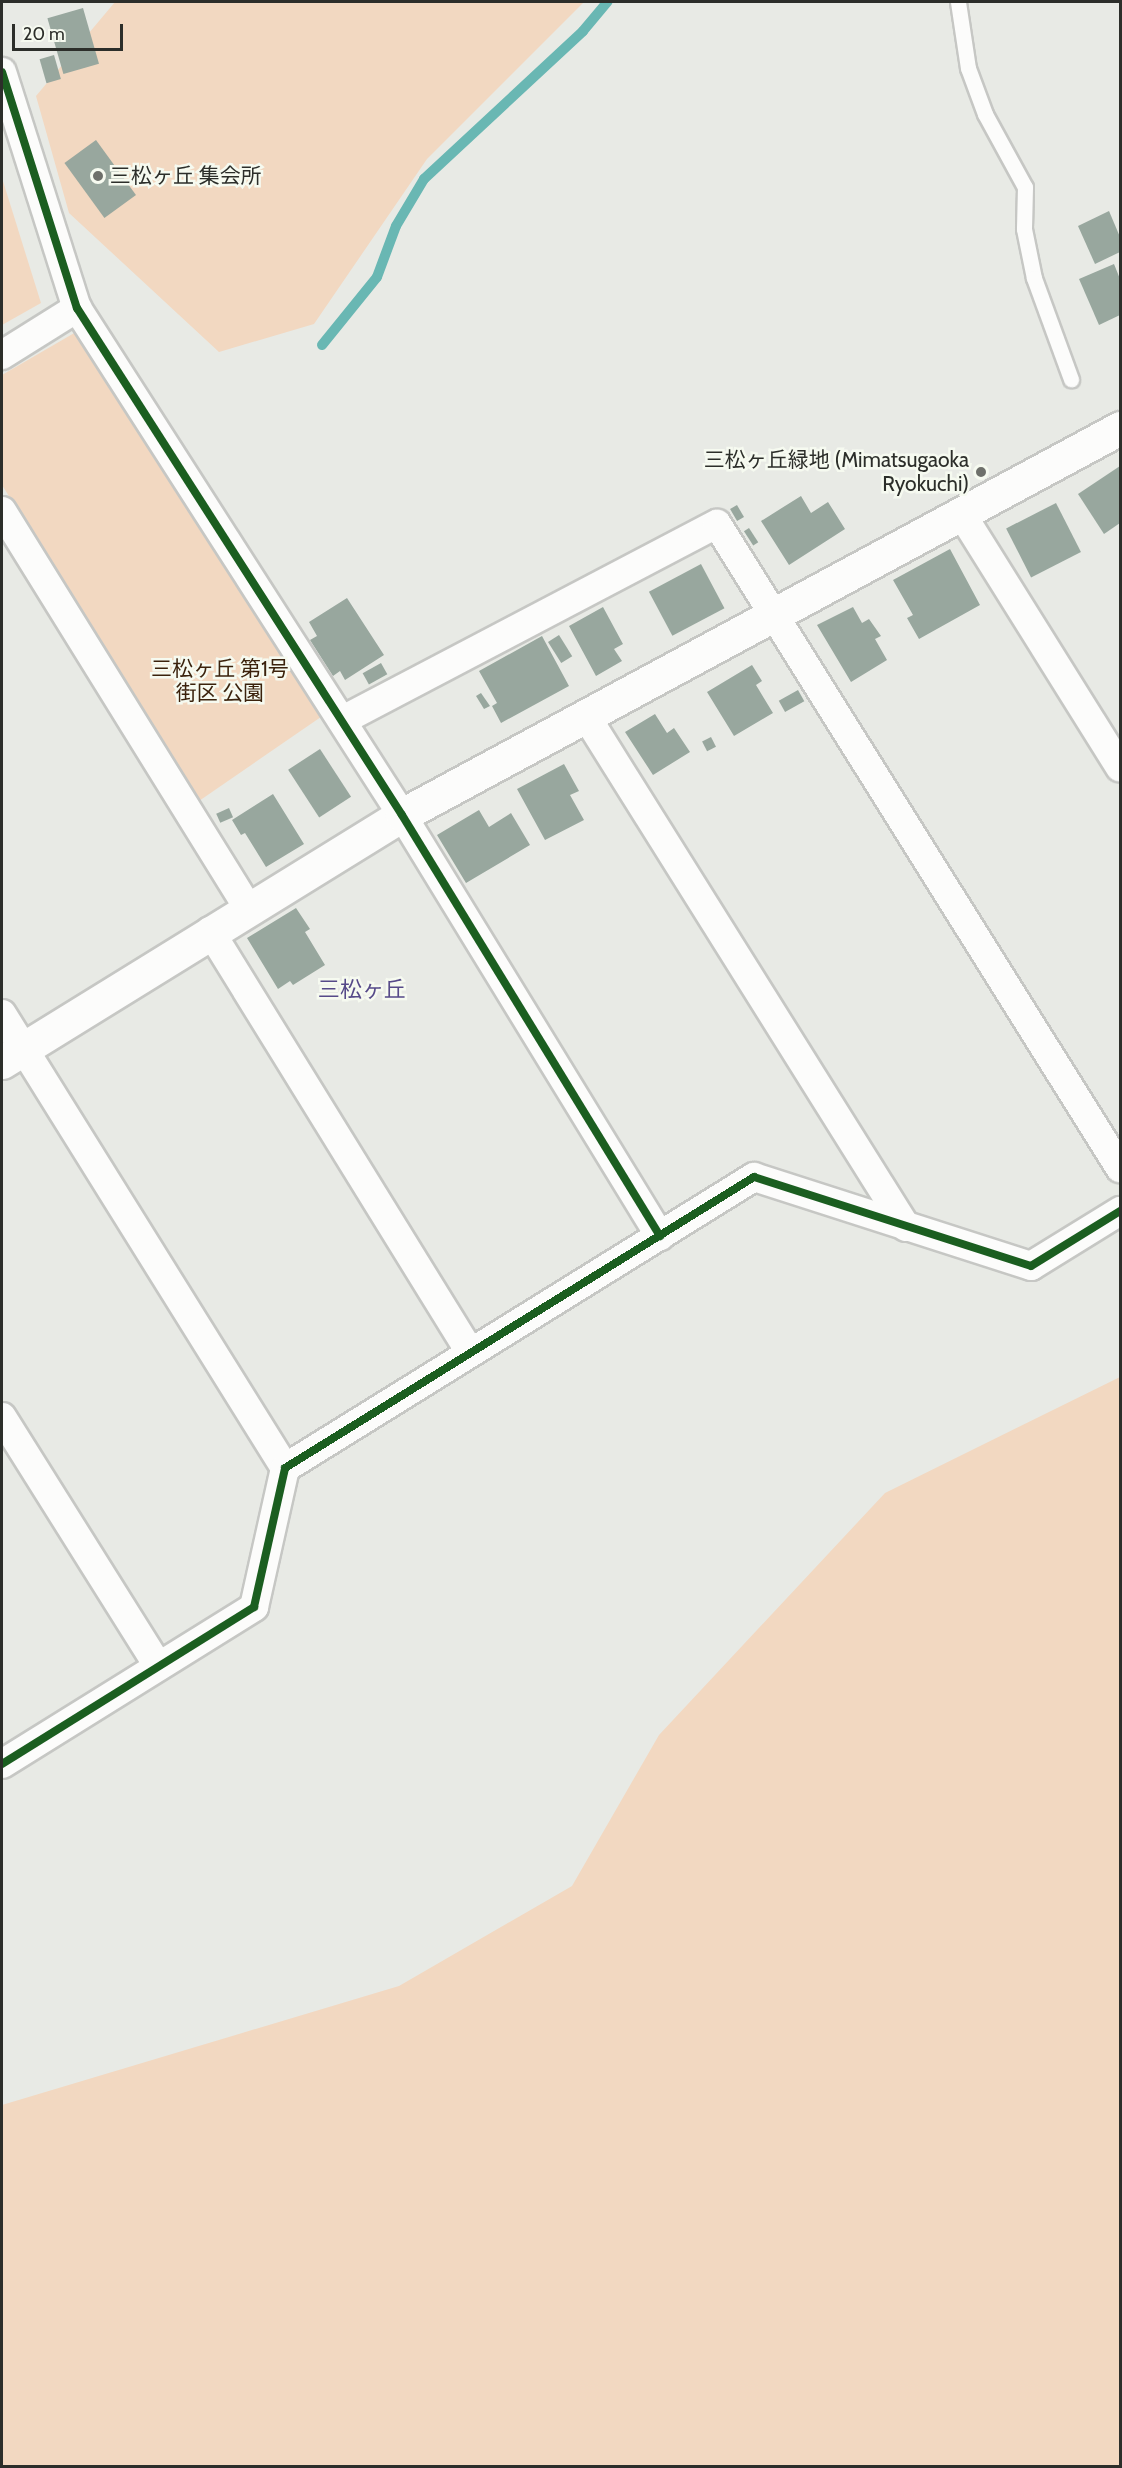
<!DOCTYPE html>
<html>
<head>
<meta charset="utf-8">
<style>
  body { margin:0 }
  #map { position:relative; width:1122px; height:2468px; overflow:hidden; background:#e8eae5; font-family:Cabin,"Noto Sans JP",sans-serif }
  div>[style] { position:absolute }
  .green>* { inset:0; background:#f2d8c1 }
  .stream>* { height:10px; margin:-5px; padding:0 5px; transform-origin:5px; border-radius:5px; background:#69b7b3 }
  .building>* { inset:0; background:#98a79e; transform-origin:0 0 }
  .roads { filter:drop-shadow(2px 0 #c6c7c4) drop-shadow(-2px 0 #c6c7c4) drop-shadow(0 2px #c6c7c4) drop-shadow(0 -2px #c6c7c4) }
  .service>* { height:15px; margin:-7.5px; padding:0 7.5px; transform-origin:7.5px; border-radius:7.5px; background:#fcfcfb }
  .minor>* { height:28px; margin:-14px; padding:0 14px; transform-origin:14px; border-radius:14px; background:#fcfcfb }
  .tertiary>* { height:33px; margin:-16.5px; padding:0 16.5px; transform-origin:16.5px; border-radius:16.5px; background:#fcfcfb }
  .cycleway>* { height:8px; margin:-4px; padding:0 4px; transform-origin:4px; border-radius:4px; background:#1b5e20 }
  .dots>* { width:16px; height:16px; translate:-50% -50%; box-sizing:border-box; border:3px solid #f6faf0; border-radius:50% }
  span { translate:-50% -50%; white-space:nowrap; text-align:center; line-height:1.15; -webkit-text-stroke:5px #f6faf0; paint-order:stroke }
  .poi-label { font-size:21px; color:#2c2e2a }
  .left { translate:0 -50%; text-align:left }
  .right { translate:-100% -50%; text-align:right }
  .park-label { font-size:21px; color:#3b220c }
  .neighbourhood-label { font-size:22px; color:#564a89 }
  .frame { position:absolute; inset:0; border:3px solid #2c2e2a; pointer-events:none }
  .scale { position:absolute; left:12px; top:24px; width:111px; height:27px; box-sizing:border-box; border:3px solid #2c2e2a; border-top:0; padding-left:8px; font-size:18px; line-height:21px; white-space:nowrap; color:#2c2e2a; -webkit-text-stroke:4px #f6faf0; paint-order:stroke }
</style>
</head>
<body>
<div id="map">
  <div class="green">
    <i style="clip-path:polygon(115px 2px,584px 2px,427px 159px,314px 324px,219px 352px,69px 213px,36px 96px)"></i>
    <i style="clip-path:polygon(2px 178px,41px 303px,2px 325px)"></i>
    <i style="clip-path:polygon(76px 332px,334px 708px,199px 801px,2px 485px,2px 375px)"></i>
    <i style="clip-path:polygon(1120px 1377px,1120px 2466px,2px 2466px,2px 2105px,399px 1986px,572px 1886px,659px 1735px,885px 1493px)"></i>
  </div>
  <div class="stream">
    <i style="left:322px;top:345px;width:87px;rotate:-51deg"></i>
    <i style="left:377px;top:277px;width:54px;rotate:-69.6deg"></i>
    <i style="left:396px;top:226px;width:55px;rotate:-59.2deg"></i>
    <i style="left:424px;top:179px;width:217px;rotate:-42.9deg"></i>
    <i style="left:583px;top:31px;width:38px;rotate:-50deg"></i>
  </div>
  <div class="building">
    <i style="left:83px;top:8px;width:58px;height:37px;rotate:74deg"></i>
    <i style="left:54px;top:55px;width:25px;height:15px;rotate:74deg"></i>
    <i style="left:96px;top:140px;width:68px;height:39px;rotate:54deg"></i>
    <i style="clip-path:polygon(1109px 211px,1120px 237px,1120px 252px,1095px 264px,1078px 226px)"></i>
    <i style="clip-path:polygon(1114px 264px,1120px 279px,1120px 315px,1099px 325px,1079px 279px)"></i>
    <i style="clip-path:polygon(1120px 466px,1120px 523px,1104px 534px,1078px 494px)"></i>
    <i style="clip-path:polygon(801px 496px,811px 513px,828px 502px,845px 529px,789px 565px,761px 521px)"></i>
    <i style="left:1056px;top:503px;width:55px;height:56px;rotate:63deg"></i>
    <i style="left:737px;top:505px;width:14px;height:8px;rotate:60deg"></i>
    <i style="left:749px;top:528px;width:17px;height:6px;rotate:57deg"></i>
    <i style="clip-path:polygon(950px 549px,980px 605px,919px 639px,907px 618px,913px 615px,893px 580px)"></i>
    <i style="left:701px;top:564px;width:50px;height:59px;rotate:62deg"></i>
    <i style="clip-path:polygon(347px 598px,384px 655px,345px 680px,340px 671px,333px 676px,310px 640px,317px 636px,309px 622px)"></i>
    <i style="clip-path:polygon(603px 607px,623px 644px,614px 649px,622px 661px,596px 676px,569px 626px)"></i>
    <i style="clip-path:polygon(853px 607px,862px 623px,869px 619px,881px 636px,875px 639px,887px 660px,851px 682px,817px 625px)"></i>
    <i style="left:559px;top:635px;width:25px;height:13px;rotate:58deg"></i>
    <i style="clip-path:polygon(542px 636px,569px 686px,501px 723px,492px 706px,497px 703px,479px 671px)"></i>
    <i style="left:381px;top:663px;width:13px;height:21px;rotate:61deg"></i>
    <i style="clip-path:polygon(752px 665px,762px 681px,756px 685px,773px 713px,734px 736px,707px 692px)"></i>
    <i style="left:798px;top:690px;width:13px;height:22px;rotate:61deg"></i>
    <i style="clip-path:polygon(481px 693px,490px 706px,484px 709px,476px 696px)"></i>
    <i style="clip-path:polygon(655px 714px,667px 733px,674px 728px,690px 752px,653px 775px,625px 732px)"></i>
    <i style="left:711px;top:737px;width:11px;height:10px;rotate:63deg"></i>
    <i style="left:320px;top:749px;width:57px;height:38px;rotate:57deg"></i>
    <i style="clip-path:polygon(564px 764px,579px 791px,570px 795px,584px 820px,545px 840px,517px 789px)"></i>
    <i style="clip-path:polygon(273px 794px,304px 844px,266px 867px,245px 833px,241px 835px,232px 820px)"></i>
    <i style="left:229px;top:808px;width:10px;height:14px;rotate:66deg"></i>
    <i style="clip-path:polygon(479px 810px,489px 827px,511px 813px,530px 845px,466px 883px,437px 835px)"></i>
    <i style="clip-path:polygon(296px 908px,310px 929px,305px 932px,325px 965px,293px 985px,290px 981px,278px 989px,247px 938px)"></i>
  </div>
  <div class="roads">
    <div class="service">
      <i style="left:958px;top:2px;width:67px;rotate:81.4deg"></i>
      <i style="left:968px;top:68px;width:49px;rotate:69.7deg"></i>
      <i style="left:985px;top:114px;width:83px;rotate:61.3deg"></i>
      <i style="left:1025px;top:187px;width:42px;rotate:91.4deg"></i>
      <i style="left:1024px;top:229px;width:50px;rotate:78.5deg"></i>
      <i style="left:1034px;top:278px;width:108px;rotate:69.9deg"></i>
    </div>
    <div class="minor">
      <i style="left:2px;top:72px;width:248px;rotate:72.4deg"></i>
      <i style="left:77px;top:308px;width:602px;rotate:57.34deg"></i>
      <i style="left:402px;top:815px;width:494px;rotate:58.5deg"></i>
      <i style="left:2px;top:355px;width:89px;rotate:-32.1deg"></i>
      <i style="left:2px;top:511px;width:466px;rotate:58.2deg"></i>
      <i style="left:961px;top:513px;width:300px;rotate:58deg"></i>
      <i style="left:586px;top:716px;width:603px;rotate:57.94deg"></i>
      <i style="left:343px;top:720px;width:422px;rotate:-27.7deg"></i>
      <i style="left:717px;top:524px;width:760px;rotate:57.96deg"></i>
      <i style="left:210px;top:931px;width:495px;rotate:58.3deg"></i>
      <i style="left:2px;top:1014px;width:535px;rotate:58.06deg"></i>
      <i style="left:2px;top:1417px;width:294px;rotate:57.9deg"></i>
      <i style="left:2px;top:1764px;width:297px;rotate:-31.9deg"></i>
      <i style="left:254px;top:1607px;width:142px;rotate:-77.4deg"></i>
      <i style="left:285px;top:1468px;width:552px;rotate:-31.82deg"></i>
      <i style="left:754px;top:1177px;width:291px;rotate:17.8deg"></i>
      <i style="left:1031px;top:1266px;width:105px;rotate:-31.7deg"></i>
    </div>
    <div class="tertiary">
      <i style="left:2px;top:1062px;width:470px;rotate:-31.7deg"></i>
      <i style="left:402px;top:815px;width:816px;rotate:-28.32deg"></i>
    </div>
  </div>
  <div class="cycleway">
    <i style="left:2px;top:72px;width:248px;rotate:72.4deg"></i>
    <i style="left:77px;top:308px;width:602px;rotate:57.34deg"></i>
    <i style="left:402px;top:815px;width:494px;rotate:58.5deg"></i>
    <i style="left:2px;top:1764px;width:297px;rotate:-31.9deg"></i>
    <i style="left:254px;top:1607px;width:142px;rotate:-77.4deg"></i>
    <i style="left:285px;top:1468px;width:552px;rotate:-31.82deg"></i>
    <i style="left:754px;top:1177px;width:291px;rotate:17.8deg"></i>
    <i style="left:1031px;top:1266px;width:105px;rotate:-31.7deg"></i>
  </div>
  <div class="dots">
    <i style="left:98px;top:176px;background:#6e706b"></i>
    <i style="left:981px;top:472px;background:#6e706b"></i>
  </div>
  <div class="poi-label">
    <span class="left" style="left:110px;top:176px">三松ヶ丘 集会所</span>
    <span class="right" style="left:969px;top:472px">三松ヶ丘緑地 (Mimatsugaoka<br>Ryokuchi)</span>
  </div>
  <div class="park-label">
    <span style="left:220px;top:681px">三松ヶ丘 第1号<br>街区 公園</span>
  </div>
  <div class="neighbourhood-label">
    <span style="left:362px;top:990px">三松ヶ丘</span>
  </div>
  <div class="frame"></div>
  <div class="scale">20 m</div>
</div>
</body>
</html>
